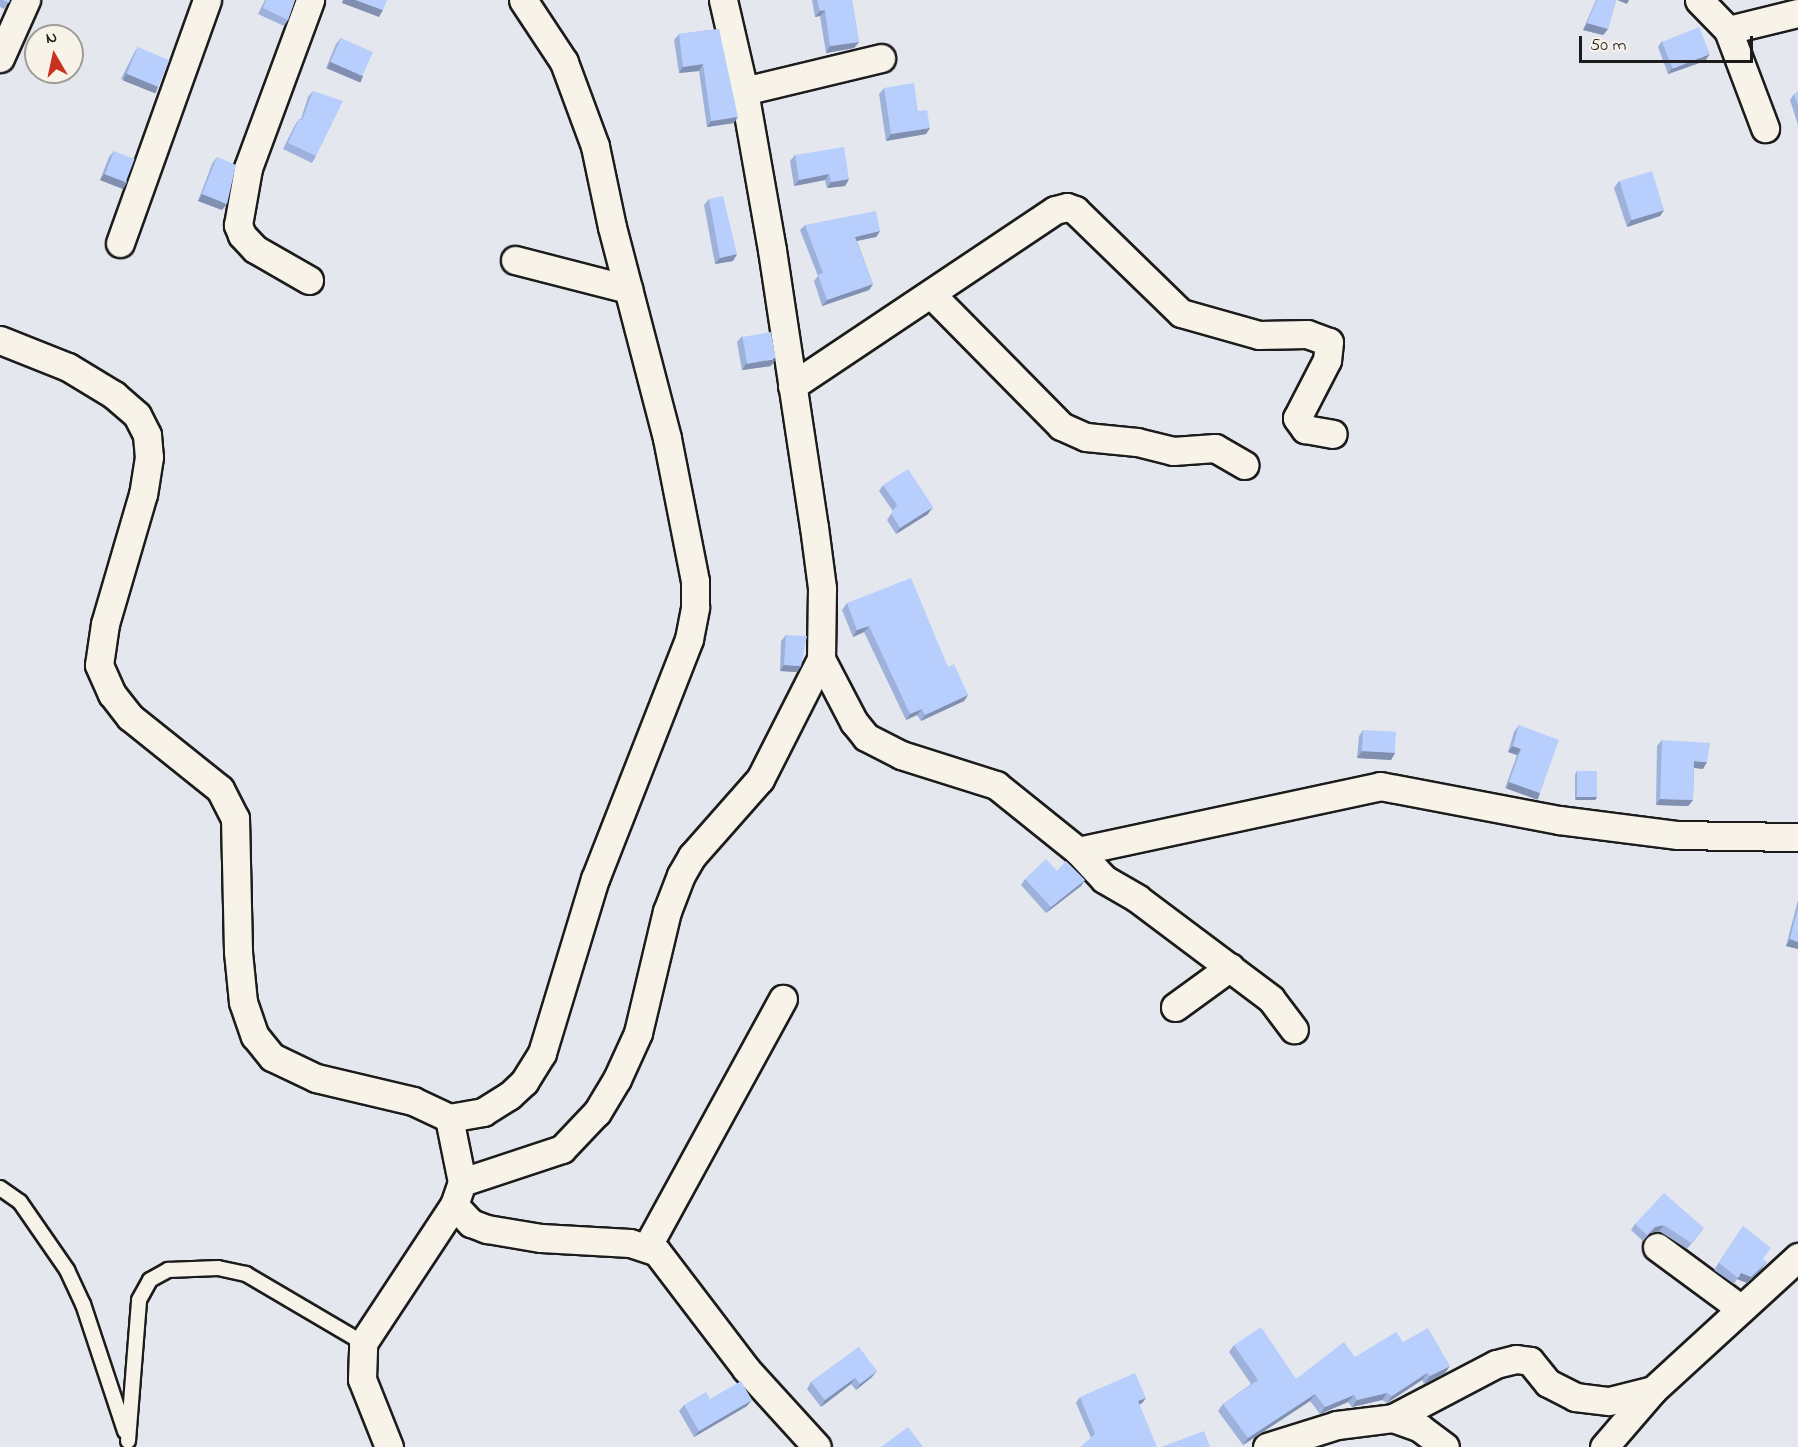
<!DOCTYPE html>
<html>
<head>
<meta charset="utf-8">
<style>
  body { margin:0 }
  #map { position:relative; width:1798px; height:1447px; overflow:hidden; background:#e4e8ee; font-family:"Indie Flower",sans-serif }
  div>[style] { position:absolute }
  .roads { filter:drop-shadow(2px 0 #1c1c1c) drop-shadow(-2px 0 #1c1c1c) drop-shadow(0 2px #1c1c1c) drop-shadow(0 -2px #1c1c1c) }
  .service>* { height:14px; margin:-7px; padding:0 7px; transform-origin:7px; border-radius:7px; background:#f7f3e8 }
  .minor>* { height:27px; margin:-13.5px; padding:0 13.5px; transform-origin:13.5px; border-radius:13.5px; background:#f7f3e8 }
  .wall>* { inset:0; background:#9eb1da }
  .shaded-wall>* { inset:0; background:#8190b1; transform-origin:0 0 }
  .building>* { inset:0; background:#b8cefd; transform-origin:0 0 }
  span { translate:-50% -50%; white-space:nowrap; text-align:center; line-height:1.15; -webkit-text-stroke:5px #f7f3e8; paint-order:stroke }
  .north { position:absolute; left:24px; top:24px; width:60px; height:60px; box-sizing:border-box; background:#f7f3e8; border:2px solid #9f9d96; border-radius:50%; rotate:351deg; font-size:16px; font-weight:700; line-height:24px; text-align:center; color:#1c1c1c }
  .north::after { content:''; display:block; margin:auto; width:21px; height:27px; background:#c8321e; clip-path:polygon(50% 0,100% 100%,50% 72%,0 100%) }
  .scale { position:absolute; left:1579px; top:36px; width:174px; height:27px; box-sizing:border-box; border:3px solid #1c1c1c; border-top:0; padding-left:8px; font-size:18px; line-height:21px; white-space:nowrap; color:#1c1c1c; -webkit-text-stroke:4px #f7f3e8; paint-order:stroke }
</style>
</head>
<body>
<div id="map">
  <div class="roads">
    <div class="service">
      <i style="left:0;top:1188px;width:24px;rotate:35deg"></i>
      <i style="left:20px;top:1202px;width:83px;rotate:55.3deg"></i>
      <i style="left:67px;top:1270px;width:38px;rotate:65deg"></i>
      <i style="left:83px;top:1304px;width:134px;rotate:71.7deg"></i>
      <i style="left:128px;top:1441px;width:141px;rotate:-85.5deg"></i>
      <i style="left:139px;top:1300px;width:23px;rotate:-61deg"></i>
      <i style="left:150px;top:1280px;width:21px;rotate:-29deg"></i>
      <i style="left:168px;top:1270px;width:50px;rotate:-2.3deg"></i>
      <i style="left:218px;top:1268px;width:29px;rotate:12deg"></i>
      <i style="left:246px;top:1274px;width:136px;rotate:30.5deg"></i>
    </div>
    <div class="minor">
      <i style="left:723px;top:0;width:93px;rotate:77deg"></i>
      <i style="left:744px;top:91px;width:161px;rotate:80deg"></i>
      <i style="left:772px;top:250px;width:280px;rotate:81.4deg"></i>
      <i style="left:814px;top:527px;width:62px;rotate:82.5deg"></i>
      <i style="left:822px;top:588px;width:71px;rotate:90.8deg"></i>
      <i style="left:821px;top:659px;width:135px;rotate:116.9deg"></i>
      <i style="left:760px;top:779px;width:103px;rotate:131.4deg"></i>
      <i style="left:692px;top:856px;width:22px;rotate:120deg"></i>
      <i style="left:681px;top:875px;width:39px;rotate:111deg"></i>
      <i style="left:667px;top:911px;width:125px;rotate:103.4deg"></i>
      <i style="left:638px;top:1033px;width:51px;rotate:114.5deg"></i>
      <i style="left:617px;top:1079px;width:39px;rotate:121deg"></i>
      <i style="left:597px;top:1112px;width:51px;rotate:133.4deg"></i>
      <i style="left:562px;top:1149px;width:105px;rotate:161.7deg"></i>
      <i style="left:462px;top:1182px;width:24px;rotate:109deg"></i>
      <i style="left:454px;top:1205px;width:25px;rotate:47deg"></i>
      <i style="left:471px;top:1223px;width:17px;rotate:21deg"></i>
      <i style="left:487px;top:1229px;width:55px;rotate:9.5deg"></i>
      <i style="left:541px;top:1238px;width:89px;rotate:3.2deg"></i>
      <i style="left:630px;top:1243px;width:28px;rotate:18deg"></i>
      <i style="left:657px;top:1252px;width:147px;rotate:52.7deg"></i>
      <i style="left:746px;top:1369px;width:105px;rotate:47.7deg"></i>
      <i style="left:1699px;top:0;width:42px;rotate:46deg"></i>
      <i style="left:1728px;top:30px;width:105px;rotate:69.3deg"></i>
      <i style="left:1728px;top:30px;width:72px;rotate:-13.7deg"></i>
      <i style="left:0;top:58px;width:64px;rotate:-65.9deg"></i>
      <i style="left:744px;top:91px;width:141px;rotate:-13.5deg"></i>
      <i style="left:120px;top:243px;width:258px;rotate:-70.3deg"></i>
      <i style="left:515px;top:260px;width:117px;rotate:14.4deg"></i>
      <i style="left:309px;top:280px;width:62px;rotate:-150.1deg"></i>
      <i style="left:255px;top:249px;width:19px;rotate:-133deg"></i>
      <i style="left:242px;top:235px;width:11px;rotate:-112deg"></i>
      <i style="left:238px;top:225px;width:58px;rotate:-80deg"></i>
      <i style="left:248px;top:168px;width:179px;rotate:-69.7deg"></i>
      <i style="left:932px;top:295px;width:184px;rotate:45.4deg"></i>
      <i style="left:1061px;top:426px;width:27px;rotate:24deg"></i>
      <i style="left:1086px;top:437px;width:51px;rotate:5.6deg"></i>
      <i style="left:1137px;top:442px;width:37px;rotate:14deg"></i>
      <i style="left:1173px;top:451px;width:42px;rotate:-4.1deg"></i>
      <i style="left:1215px;top:448px;width:34px;rotate:30deg"></i>
      <i style="left:0;top:340px;width:73px;rotate:21.7deg"></i>
      <i style="left:68px;top:367px;width:54px;rotate:31.3deg"></i>
      <i style="left:114px;top:395px;width:30px;rotate:41deg"></i>
      <i style="left:137px;top:415px;width:22px;rotate:63deg"></i>
      <i style="left:147px;top:435px;width:22px;rotate:85deg"></i>
      <i style="left:149px;top:457px;width:37px;rotate:99deg"></i>
      <i style="left:143px;top:494px;width:135px;rotate:106.3deg"></i>
      <i style="left:105px;top:624px;width:41px;rotate:98.3deg"></i>
      <i style="left:99px;top:665px;width:32px;rotate:66deg"></i>
      <i style="left:112px;top:694px;width:29px;rotate:52deg"></i>
      <i style="left:130px;top:717px;width:115px;rotate:38.7deg"></i>
      <i style="left:220px;top:789px;width:33px;rotate:63deg"></i>
      <i style="left:235px;top:818px;width:134px;rotate:88.7deg"></i>
      <i style="left:238px;top:952px;width:50px;rotate:84.3deg"></i>
      <i style="left:243px;top:1002px;width:36px;rotate:71deg"></i>
      <i style="left:255px;top:1036px;width:27px;rotate:51deg"></i>
      <i style="left:272px;top:1057px;width:49px;rotate:25.5deg"></i>
      <i style="left:316px;top:1078px;width:100px;rotate:13.3deg"></i>
      <i style="left:413px;top:1101px;width:40px;rotate:25deg"></i>
      <i style="left:449px;top:1118px;width:65px;rotate:78.5deg"></i>
      <i style="left:792px;top:386px;width:316px;rotate:-33.8deg"></i>
      <i style="left:1055px;top:210px;width:12px;rotate:-14deg"></i>
      <i style="left:1067px;top:207px;width:9px;rotate:21deg"></i>
      <i style="left:1075px;top:210px;width:148px;rotate:44.2deg"></i>
      <i style="left:1181px;top:313px;width:81px;rotate:15.8deg"></i>
      <i style="left:1259px;top:335px;width:48px;rotate:-1.2deg"></i>
      <i style="left:1307px;top:334px;width:23px;rotate:20deg"></i>
      <i style="left:1329px;top:342px;width:18px;rotate:96deg"></i>
      <i style="left:1327px;top:360px;width:65px;rotate:117.3deg"></i>
      <i style="left:1297px;top:418px;width:14px;rotate:54deg"></i>
      <i style="left:1305px;top:429px;width:28px;rotate:10deg"></i>
      <i style="left:821px;top:659px;width:71px;rotate:62.4deg"></i>
      <i style="left:854px;top:722px;width:19px;rotate:51deg"></i>
      <i style="left:866px;top:737px;width:39px;rotate:27deg"></i>
      <i style="left:901px;top:755px;width:100px;rotate:17.5deg"></i>
      <i style="left:996px;top:785px;width:105px;rotate:38.8deg"></i>
      <i style="left:1078px;top:851px;width:309px;rotate:-12.1deg"></i>
      <i style="left:1380px;top:786px;width:182px;rotate:10.8deg"></i>
      <i style="left:1559px;top:820px;width:120px;rotate:7.2deg"></i>
      <i style="left:1678px;top:835px;width:120px;rotate:1deg"></i>
      <i style="left:1078px;top:851px;width:38px;rotate:47deg"></i>
      <i style="left:1104px;top:879px;width:39px;rotate:30deg"></i>
      <i style="left:1138px;top:899px;width:166px;rotate:36.9deg"></i>
      <i style="left:1271px;top:999px;width:38px;rotate:53deg"></i>
      <i style="left:1175px;top:1007px;width:68px;rotate:-36deg"></i>
      <i style="left:449px;top:1118px;width:35px;rotate:-10deg"></i>
      <i style="left:483px;top:1112px;width:31px;rotate:-32deg"></i>
      <i style="left:509px;top:1096px;width:21px;rotate:-43deg"></i>
      <i style="left:524px;top:1082px;width:34px;rotate:-58deg"></i>
      <i style="left:542px;top:1053px;width:182px;rotate:-73.1deg"></i>
      <i style="left:595px;top:879px;width:258px;rotate:-68.6deg"></i>
      <i style="left:689px;top:639px;width:33px;rotate:-79deg"></i>
      <i style="left:695px;top:607px;width:26px;rotate:-90deg"></i>
      <i style="left:695px;top:581px;width:146px;rotate:-101.1deg"></i>
      <i style="left:667px;top:438px;width:218px;rotate:-104.6deg"></i>
      <i style="left:612px;top:227px;width:83px;rotate:-101.9deg"></i>
      <i style="left:595px;top:146px;width:90px;rotate:-110.3deg"></i>
      <i style="left:564px;top:62px;width:74px;rotate:-123.5deg"></i>
      <i style="left:647px;top:1247px;width:283px;rotate:-61.3deg"></i>
      <i style="left:1657px;top:1247px;width:104px;rotate:36.4deg"></i>
      <i style="left:1393px;top:1418px;width:116px;rotate:-27.7deg"></i>
      <i style="left:1496px;top:1364px;width:21px;rotate:-14deg"></i>
      <i style="left:1516px;top:1359px;width:14px;rotate:8deg"></i>
      <i style="left:1530px;top:1361px;width:28px;rotate:51deg"></i>
      <i style="left:1548px;top:1383px;width:30px;rotate:27deg"></i>
      <i style="left:1575px;top:1397px;width:34px;rotate:7deg"></i>
      <i style="left:1609px;top:1401px;width:45px;rotate:-14deg"></i>
      <i style="left:389px;top:1447px;width:73px;rotate:-111.7deg"></i>
      <i style="left:362px;top:1379px;width:36px;rotate:-88deg"></i>
      <i style="left:363px;top:1343px;width:165px;rotate:-56.6deg"></i>
      <i style="left:1267px;top:1447px;width:73px;rotate:-17.4deg"></i>
      <i style="left:1337px;top:1425px;width:56px;rotate:-7.1deg"></i>
      <i style="left:1393px;top:1418px;width:29px;rotate:20deg"></i>
      <i style="left:1420px;top:1428px;width:31px;rotate:37deg"></i>
      <i style="left:1604px;top:1447px;width:75px;rotate:-49.3deg"></i>
      <i style="left:1653px;top:1390px;width:197px;rotate:-42.5deg"></i>
    </div>
  </div>
  <div class="wall">
    <i style="clip-path:polygon(0 0,10px 0,4px 9px,0 7px)"></i>
    <i style="clip-path:polygon(265px 0,295px 0,288px 20px,284px 26px,258px 14px)"></i>
    <i style="clip-path:polygon(812px 0,852px 0,859px 42px,854px 48px,826px 53px,820px 16px,815px 17px)"></i>
    <i style="clip-path:polygon(1596px 0,1616px 0,1608px 29px,1603px 35px,1583px 30px)"></i>
    <i style="clip-path:polygon(719px 29px,734px 123px,707px 127px,699px 71px,679px 73px,674px 40px,679px 34px)"></i>
    <i style="clip-path:polygon(341px 38px,363px 76px,359px 82px,326px 68px,336px 44px)"></i>
    <i style="clip-path:polygon(1662px 41px,1705px 61px,1668px 74px,1658px 47px)"></i>
    <i style="clip-path:polygon(138px 47px,153px 92px,121px 79px,134px 53px)"></i>
    <i style="clip-path:polygon(884px 88px,918px 111px,930px 128px,926px 134px,886px 141px,879px 94px)"></i>
    <i style="clip-path:polygon(313px 91px,316px 156px,312px 163px,283px 149px,295px 125px,299px 119px,301px 119px,308px 97px)"></i>
    <i style="clip-path:polygon(1798px 92px,1798px 125px,1790px 100px,1794px 94px)"></i>
    <i style="clip-path:polygon(114px 151px,127px 182px,123px 189px,100px 180px,109px 157px)"></i>
    <i style="clip-path:polygon(795px 155px,849px 179px,845px 186px,827px 188px,825px 180px,794px 186px,790px 161px)"></i>
    <i style="clip-path:polygon(217px 157px,222px 210px,198px 201px,212px 164px)"></i>
    <i style="clip-path:polygon(1619px 181px,1664px 210px,1660px 216px,1627px 227px,1614px 188px)"></i>
    <i style="clip-path:polygon(709px 199px,737px 254px,733px 261px,715px 264px,704px 205px)"></i>
    <i style="clip-path:polygon(805px 225px,880px 231px,876px 237px,857px 241px,873px 284px,869px 290px,822px 306px,814px 281px,818px 276px,800px 230px)"></i>
    <i style="clip-path:polygon(742px 336px,771px 366px,742px 370px,737px 342px)"></i>
    <i style="clip-path:polygon(883px 485px,928px 514px,896px 534px,887px 520px,893px 511px,879px 491px)"></i>
    <i style="clip-path:polygon(847px 603px,948px 667px,968px 695px,964px 701px,921px 721px,917px 715px,906px 720px,864px 632px,853px 637px,842px 610px)"></i>
    <i style="clip-path:polygon(786px 635px,801px 666px,797px 672px,780px 671px,781px 641px)"></i>
    <i style="clip-path:polygon(1519px 725px,1540px 793px,1536px 799px,1505px 788px,1517px 755px,1508px 752px,1514px 732px)"></i>
    <i style="clip-path:polygon(1363px 730px,1395px 753px,1391px 760px,1357px 758px,1359px 736px)"></i>
    <i style="clip-path:polygon(1662px 740px,1703px 769px,1694px 768px,1693px 800px,1688px 806px,1656px 805px,1657px 746px)"></i>
    <i style="clip-path:polygon(1577px 771px,1597px 797px,1595px 800px,1575px 800px,1575px 774px)"></i>
    <i style="clip-path:polygon(1057px 871px,1085px 880px,1081px 886px,1046px 913px,1021px 885px,1025px 879px)"></i>
    <i style="clip-path:polygon(1798px 900px,1798px 949px,1786px 946px)"></i>
    <i style="clip-path:polygon(1635px 1224px,1704px 1228px,1687px 1249px,1659px 1231px,1650px 1233px,1643px 1241px,1631px 1230px)"></i>
    <i style="clip-path:polygon(1743px 1226px,1763px 1259px,1762px 1268px,1747px 1283px,1737px 1279px,1734px 1284px,1714px 1270px)"></i>
    <i style="clip-path:polygon(1403px 1342px,1445px 1373px,1424px 1384px,1422px 1380px,1387px 1403px,1382px 1400px,1352px 1407px,1348px 1402px,1320px 1414px,1310px 1401px,1243px 1445px,1218px 1411px,1223px 1404px,1251px 1384px,1229px 1352px,1234px 1345px,1296px 1379px,1355px 1357px)"></i>
    <i style="clip-path:polygon(859px 1347px,872px 1377px,856px 1390px,851px 1384px,821px 1407px,807px 1389px,811px 1382px)"></i>
    <i style="clip-path:polygon(1080px 1397px,1146px 1398px,1142px 1403px,1091px 1438px,1076px 1403px)"></i>
    <i style="clip-path:polygon(710px 1399px,747px 1406px,694px 1437px,679px 1411px,684px 1405px)"></i>
  </div>
  <div class="shaded-wall">
    <i style="clip-path:polygon(343px 0,356px 0,383px 10px,379px 17px,342px 3px)"></i>
    <i style="clip-path:polygon(1617px 0,1629px 0,1627px 4px)"></i>
    <i style="clip-path:polygon(825px 10px,820px 16px,815px 17px,820px 11px)"></i>
    <i style="clip-path:polygon(1587px 23px,1608px 29px,1603px 35px,1583px 30px)"></i>
    <i style="clip-path:polygon(859px 42px,854px 48px,826px 53px,830px 46px)"></i>
    <i style="clip-path:polygon(1710px 54px,1705px 61px,1668px 74px,1672px 68px)"></i>
    <i style="left:330px;top:62px;width:36px;height:7px;rotate:23deg"></i>
    <i style="clip-path:polygon(703px 64px,699px 71px,679px 73px,683px 67px)"></i>
    <i style="left:126px;top:73px;width:35px;height:8px;rotate:22deg"></i>
    <i style="clip-path:polygon(738px 117px,734px 123px,707px 127px,711px 121px)"></i>
    <i style="clip-path:polygon(930px 128px,926px 134px,886px 141px,891px 134px)"></i>
    <i style="clip-path:polygon(104px 174px,127px 182px,123px 189px,100px 180px)"></i>
    <i style="clip-path:polygon(829px 174px,825px 180px,794px 186px,799px 180px)"></i>
    <i style="clip-path:polygon(849px 179px,845px 186px,827px 188px,831px 182px)"></i>
    <i style="clip-path:polygon(202px 194px,227px 204px,222px 210px,198px 201px)"></i>
    <i style="clip-path:polygon(1664px 210px,1660px 216px,1627px 227px,1631px 220px)"></i>
    <i style="clip-path:polygon(880px 231px,876px 237px,851px 242px,855px 237px)"></i>
    <i style="clip-path:polygon(737px 254px,733px 261px,715px 264px,720px 258px)"></i>
    <i style="clip-path:polygon(873px 284px,869px 290px,822px 306px,827px 300px)"></i>
    <i style="clip-path:polygon(776px 359px,771px 366px,742px 370px,746px 364px)"></i>
    <i style="clip-path:polygon(933px 507px,928px 514px,896px 534px,900px 528px)"></i>
    <i style="clip-path:polygon(869px 626px,864px 632px,853px 637px,857px 630px)"></i>
    <i style="clip-path:polygon(784px 665px,801px 666px,797px 672px,780px 671px)"></i>
    <i style="clip-path:polygon(968px 695px,964px 701px,921px 721px,925px 715px)"></i>
    <i style="clip-path:polygon(922px 709px,917px 715px,906px 720px,910px 714px)"></i>
    <i style="clip-path:polygon(1513px 746px,1521px 749px,1517px 755px,1508px 752px)"></i>
    <i style="clip-path:polygon(1362px 751px,1395px 753px,1391px 760px,1357px 758px)"></i>
    <i style="clip-path:polygon(1694px 761px,1707px 762px,1703px 769px,1689px 767px)"></i>
    <i style="left:1509px;top:782px;width:33px;height:7px;rotate:20deg"></i>
    <i style="clip-path:polygon(1577px 797px,1597px 797px,1595px 800px,1575px 800px)"></i>
    <i style="clip-path:polygon(1660px 799px,1693px 800px,1688px 806px,1656px 805px)"></i>
    <i style="clip-path:polygon(1085px 880px,1081px 886px,1046px 913px,1051px 907px)"></i>
    <i style="clip-path:polygon(1790px 939px,1798px 942px,1798px 949px,1786px 946px)"></i>
    <i style="clip-path:polygon(1664px 1225px,1659px 1231px,1650px 1233px,1643px 1241px,1655px 1227px)"></i>
    <i style="clip-path:polygon(1767px 1262px,1762px 1268px,1747px 1283px,1737px 1279px,1741px 1273px)"></i>
    <i style="clip-path:polygon(1450px 1366px,1445px 1373px,1424px 1384px,1430px 1376px)"></i>
    <i style="clip-path:polygon(877px 1371px,872px 1377px,856px 1390px,860px 1384px)"></i>
    <i style="clip-path:polygon(1427px 1373px,1422px 1380px,1387px 1403px,1392px 1396px)"></i>
    <i style="clip-path:polygon(855px 1378px,851px 1384px,821px 1407px,825px 1400px)"></i>
    <i style="clip-path:polygon(1387px 1393px,1382px 1400px,1352px 1407px,1357px 1400px)"></i>
    <i style="clip-path:polygon(1315px 1394px,1310px 1401px,1243px 1445px,1248px 1438px)"></i>
    <i style="clip-path:polygon(1354px 1395px,1348px 1402px,1320px 1414px,1325px 1407px)"></i>
    <i style="clip-path:polygon(1146px 1398px,1142px 1403px,1134px 1407px,1138px 1401px)"></i>
    <i style="clip-path:polygon(752px 1400px,747px 1406px,694px 1437px,699px 1431px)"></i>
  </div>
  <div class="building">
    <i style="clip-path:polygon(3px 0,10px 0,9px 3px)"></i>
    <i style="clip-path:polygon(266px 0,295px 0,288px 20px,263px 8px)"></i>
    <i style="clip-path:polygon(356px 0,387px 0,383px 10px)"></i>
    <i style="clip-path:polygon(817px 0,852px 0,859px 42px,830px 46px,825px 10px,820px 11px)"></i>
    <i style="clip-path:polygon(1597px 0,1616px 0,1608px 29px,1587px 23px)"></i>
    <i style="left:1699px;top:27px;width:29px;height:40px;rotate:68deg"></i>
    <i style="clip-path:polygon(719px 29px,738px 117px,711px 121px,703px 64px,683px 67px,679px 34px)"></i>
    <i style="left:341px;top:38px;width:35px;height:26px;rotate:24deg"></i>
    <i style="left:138px;top:47px;width:34px;height:29px;rotate:23deg"></i>
    <i style="clip-path:polygon(914px 83px,918px 111px,927px 110px,930px 128px,891px 134px,884px 88px)"></i>
    <i style="clip-path:polygon(313px 91px,343px 101px,316px 156px,288px 143px,299px 119px,302px 120px)"></i>
    <i style="clip-path:polygon(1798px 92px,1798px 105px,1794px 94px)"></i>
    <i style="clip-path:polygon(844px 147px,849px 179px,831px 182px,829px 174px,799px 180px,795px 155px)"></i>
    <i style="left:114px;top:151px;width:22px;height:25px;rotate:21deg"></i>
    <i style="clip-path:polygon(217px 157px,236px 165px,227px 204px,202px 194px)"></i>
    <i style="left:1652px;top:171px;width:41px;height:34px;rotate:73deg"></i>
    <i style="clip-path:polygon(723px 196px,737px 254px,720px 258px,709px 199px)"></i>
    <i style="clip-path:polygon(876px 211px,880px 231px,855px 237px,873px 284px,827px 300px,818px 275px,823px 273px,805px 225px)"></i>
    <i style="left:771px;top:332px;width:27px;height:29px;rotate:80deg"></i>
    <i style="clip-path:polygon(908px 469px,933px 507px,900px 528px,891px 513px,897px 505px,883px 485px)"></i>
    <i style="clip-path:polygon(911px 578px,948px 667px,954px 664px,968px 695px,925px 715px,922px 709px,910px 714px,869px 626px,857px 630px,847px 603px)"></i>
    <i style="clip-path:polygon(786px 635px,807px 636px,801px 666px,784px 665px)"></i>
    <i style="clip-path:polygon(1519px 725px,1559px 740px,1540px 793px,1509px 782px,1521px 749px,1513px 746px)"></i>
    <i style="left:1363px;top:730px;width:33px;height:21px;rotate:3deg"></i>
    <i style="clip-path:polygon(1662px 740px,1710px 743px,1707px 762px,1694px 761px,1693px 800px,1660px 799px)"></i>
    <i style="left:1577px;top:771px;width:20px;height:26px"></i>
    <i style="clip-path:polygon(1046px 859px,1057px 871px,1066px 861px,1085px 880px,1051px 907px,1025px 879px)"></i>
    <i style="clip-path:polygon(1798px 908px,1798px 942px,1790px 939px)"></i>
    <i style="clip-path:polygon(1664px 1193px,1704px 1228px,1691px 1243px,1664px 1225px,1655px 1227px,1647px 1235px,1635px 1224px)"></i>
    <i style="clip-path:polygon(1743px 1226px,1771px 1248px,1763px 1259px,1767px 1262px,1751px 1277px,1741px 1273px,1738px 1278px,1719px 1263px)"></i>
    <i style="clip-path:polygon(1261px 1327px,1296px 1379px,1344px 1342px,1355px 1357px,1396px 1332px,1403px 1342px,1428px 1328px,1450px 1366px,1430px 1376px,1427px 1373px,1392px 1396px,1387px 1393px,1357px 1400px,1354px 1395px,1325px 1407px,1315px 1394px,1248px 1438px,1223px 1404px,1258px 1380px,1234px 1345px)"></i>
    <i style="clip-path:polygon(859px 1347px,877px 1371px,860px 1384px,855px 1378px,825px 1400px,811px 1382px)"></i>
    <i style="clip-path:polygon(1135px 1373px,1146px 1398px,1138px 1401px,1157px 1447px,1080px 1447px,1095px 1434px,1080px 1397px)"></i>
    <i style="clip-path:polygon(741px 1381px,752px 1400px,699px 1431px,684px 1405px,706px 1392px,710px 1399px)"></i>
    <i style="clip-path:polygon(908px 1427px,923px 1447px,881px 1447px)"></i>
    <i style="clip-path:polygon(1204px 1431px,1210px 1447px,1161px 1447px)"></i>
  </div>
  <div class="north">N</div>
  <div class="scale">50 m</div>
</div>
</body>
</html>
